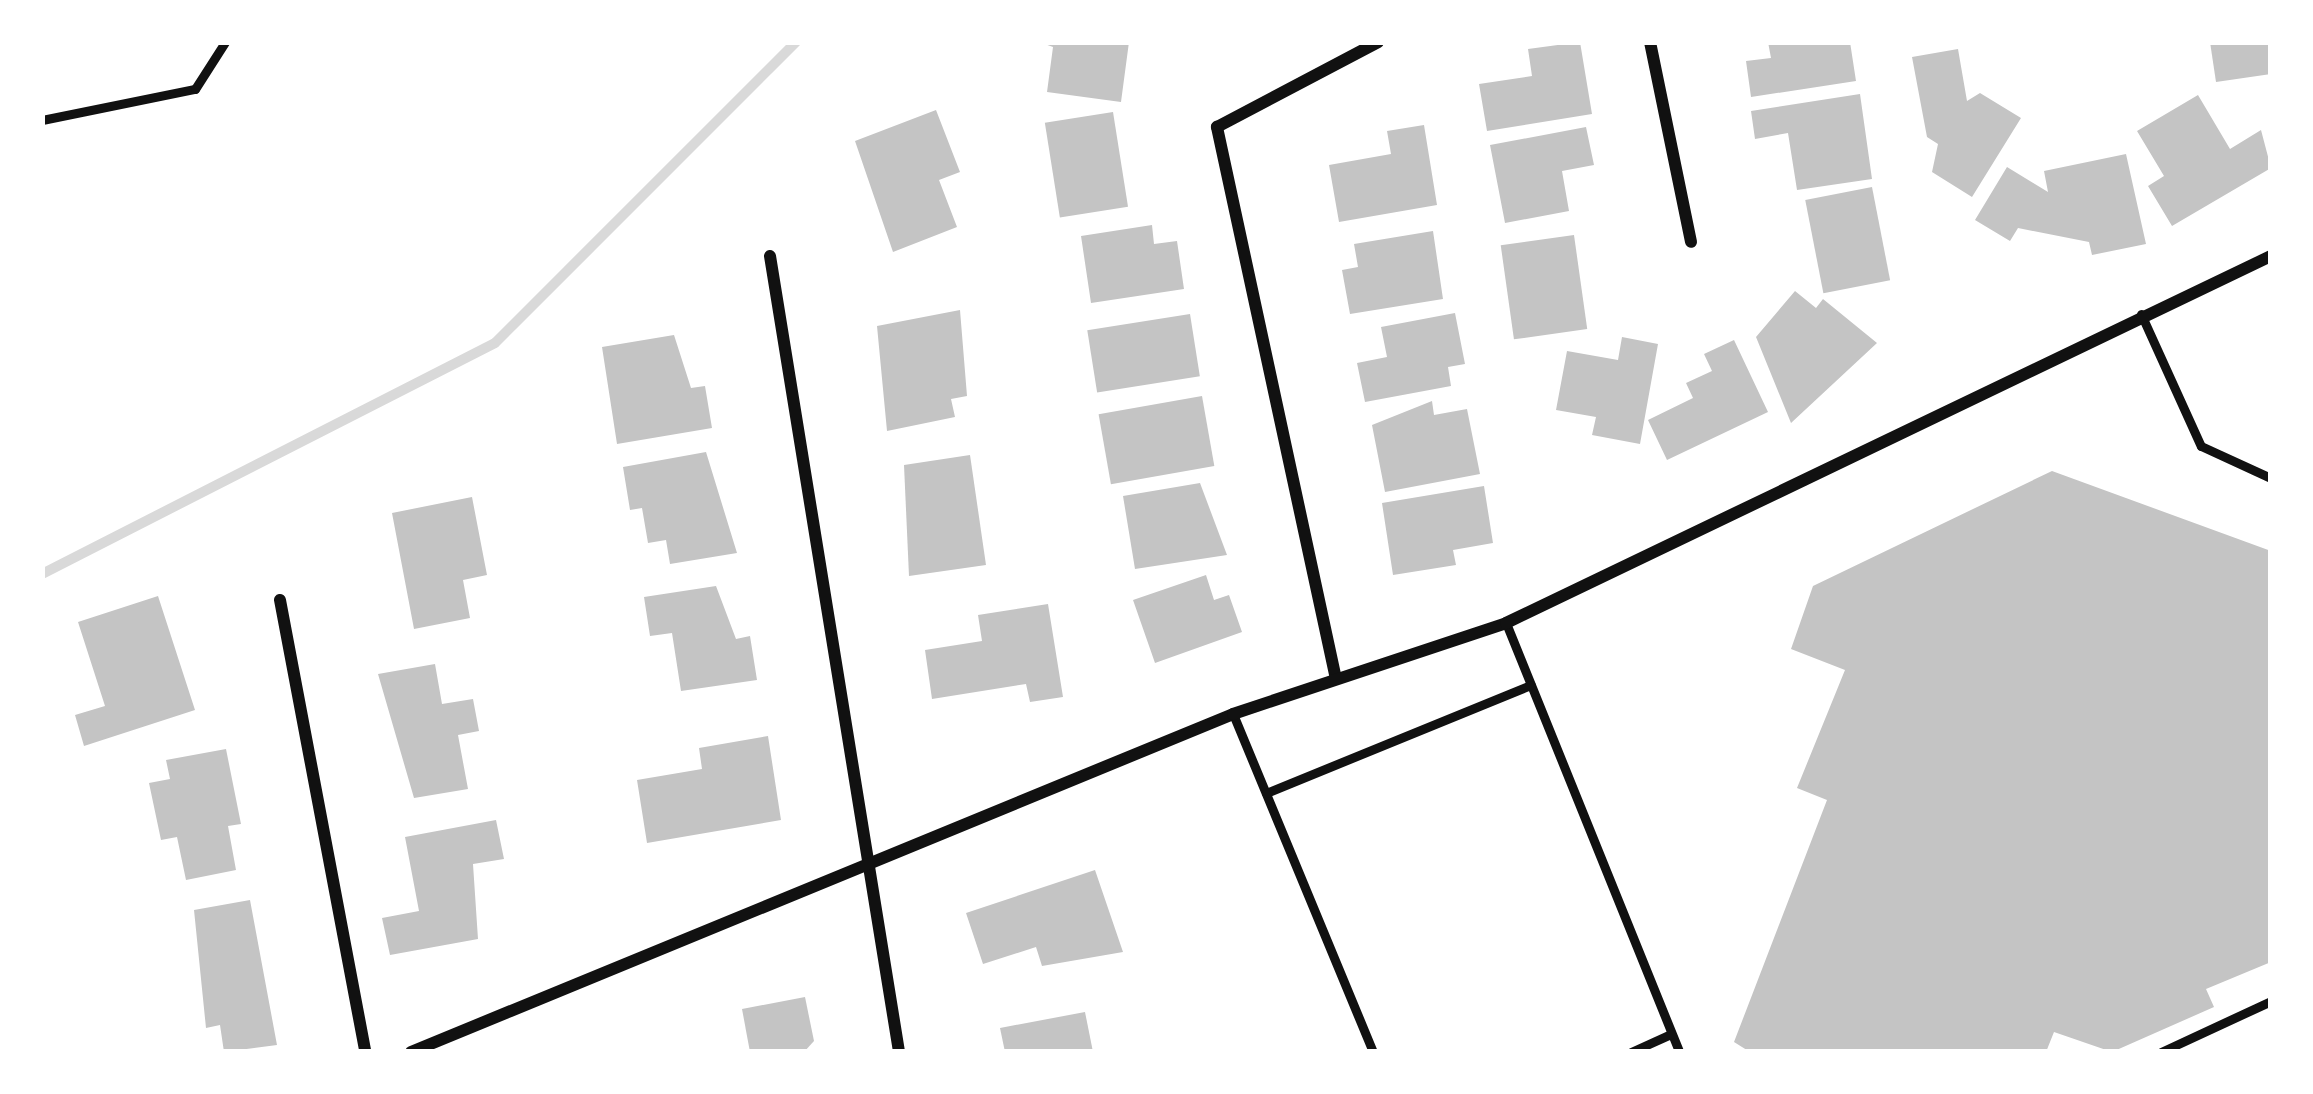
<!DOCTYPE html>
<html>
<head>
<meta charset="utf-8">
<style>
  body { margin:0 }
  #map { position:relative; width:2313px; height:1094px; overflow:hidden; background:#fff; font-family:"DM Sans",sans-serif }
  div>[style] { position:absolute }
  .stream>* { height:10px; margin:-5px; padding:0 5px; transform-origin:5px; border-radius:5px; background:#d9d9d9 }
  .building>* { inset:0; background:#c4c4c4; transform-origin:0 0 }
  .service>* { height:9px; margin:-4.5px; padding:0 4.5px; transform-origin:4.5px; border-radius:4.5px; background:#111 }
  .minor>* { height:12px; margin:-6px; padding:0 6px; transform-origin:6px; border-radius:6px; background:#111 }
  span { translate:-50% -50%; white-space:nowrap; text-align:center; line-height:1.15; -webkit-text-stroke:10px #fff; paint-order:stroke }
  .frame { position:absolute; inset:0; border:45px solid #fff; pointer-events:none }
</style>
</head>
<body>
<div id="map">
  <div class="stream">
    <i style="left:42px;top:574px;width:508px;rotate:-27.02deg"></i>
    <i style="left:495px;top:343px;width:426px;rotate:-45deg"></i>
  </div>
  <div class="building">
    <i style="clip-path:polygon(1129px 42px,1121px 102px,1047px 92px,1053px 47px,1039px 42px)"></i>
    <i style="clip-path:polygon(1580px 42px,1592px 114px,1487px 131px,1479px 84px,1532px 76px,1528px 49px)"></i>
    <i style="clip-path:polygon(1768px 42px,1850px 42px,1856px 81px,1751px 97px,1746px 61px,1771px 58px)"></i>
    <i style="clip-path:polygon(2210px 42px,2271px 42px,2271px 74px,2216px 82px)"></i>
    <i style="clip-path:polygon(1958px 49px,1967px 101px,1980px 93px,2021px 118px,1972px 197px,1932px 172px,1938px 144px,1927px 137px,1912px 57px)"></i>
    <i style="clip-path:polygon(1860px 94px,1872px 179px,1797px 190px,1788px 133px,1755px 139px,1751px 111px)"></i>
    <i style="clip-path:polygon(2198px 95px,2230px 149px,2261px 130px,2271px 168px,2172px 226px,2148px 186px,2164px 176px,2137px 131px)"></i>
    <i style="clip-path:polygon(936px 110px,960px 172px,939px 180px,957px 227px,893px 252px,855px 141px)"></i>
    <i style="left:1113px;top:112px;width:96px;height:69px;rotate:81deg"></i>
    <i style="clip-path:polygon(1424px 125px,1437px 205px,1339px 222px,1329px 165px,1391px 154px,1387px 131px)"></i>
    <i style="clip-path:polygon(1586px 127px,1594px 165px,1562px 171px,1569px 211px,1505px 223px,1490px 145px)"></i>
    <i style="clip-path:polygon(2126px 154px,2146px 244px,2092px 255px,2089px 242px,2018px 228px,2010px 241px,1975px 220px,2007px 167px,2048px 192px,2044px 171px)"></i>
    <i style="left:1872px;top:187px;width:95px;height:68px;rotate:79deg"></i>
    <i style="clip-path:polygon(1152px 225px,1154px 244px,1177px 241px,1184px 289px,1091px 303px,1081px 236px)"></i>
    <i style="clip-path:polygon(1433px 231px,1443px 299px,1350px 314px,1342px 270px,1358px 267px,1354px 244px)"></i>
    <i style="left:1574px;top:235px;width:95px;height:74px;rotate:82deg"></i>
    <i style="clip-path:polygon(1795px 291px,1816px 308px,1823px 299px,1877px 343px,1791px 423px,1756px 337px)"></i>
    <i style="clip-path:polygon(960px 310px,967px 396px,951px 399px,955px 417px,887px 431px,877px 326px)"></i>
    <i style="clip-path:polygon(1455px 313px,1465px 364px,1448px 367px,1451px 386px,1365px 402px,1357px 363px,1387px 357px,1381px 327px)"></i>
    <i style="left:1190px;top:314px;width:63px;height:104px;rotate:81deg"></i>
    <i style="clip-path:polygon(674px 335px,691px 388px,705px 386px,712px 428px,617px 444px,602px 347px)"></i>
    <i style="clip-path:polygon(1622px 337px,1658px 344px,1640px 444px,1592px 435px,1596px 417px,1556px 410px,1567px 351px,1618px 360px)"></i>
    <i style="clip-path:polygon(1734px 340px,1768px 412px,1667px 460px,1648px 420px,1693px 398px,1686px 383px,1712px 371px,1704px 354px)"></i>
    <i style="left:1202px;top:396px;width:71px;height:105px;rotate:80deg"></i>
    <i style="clip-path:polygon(1432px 401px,1434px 415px,1467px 409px,1480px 474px,1385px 492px,1372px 425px)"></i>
    <i style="clip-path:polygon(706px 452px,737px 553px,670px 564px,666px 540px,648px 543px,642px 508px,630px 510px,623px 467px)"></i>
    <i style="clip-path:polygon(970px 455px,986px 565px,909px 576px,904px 465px)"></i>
    <i style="clip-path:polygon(2052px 471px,2271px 551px,2271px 962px,2206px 989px,2214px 1007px,2112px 1052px,2054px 1032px,2046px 1052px,1750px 1052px,1734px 1042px,1827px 800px,1797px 788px,1845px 670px,1791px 649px,1813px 586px)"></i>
    <i style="clip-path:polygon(1200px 483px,1227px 555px,1135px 569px,1123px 496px)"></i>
    <i style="clip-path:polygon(1484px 486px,1493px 543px,1453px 550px,1456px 565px,1393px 575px,1382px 503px)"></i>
    <i style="clip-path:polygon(472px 497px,487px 575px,463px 580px,470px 618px,414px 629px,392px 513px)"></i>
    <i style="clip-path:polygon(1206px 575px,1214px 600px,1229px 595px,1242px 632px,1155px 663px,1133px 600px)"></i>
    <i style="clip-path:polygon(716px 586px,736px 639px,750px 636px,757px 680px,681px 691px,672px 633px,650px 636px,644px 597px)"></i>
    <i style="clip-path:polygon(158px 596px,195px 710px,84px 746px,75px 715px,105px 706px,78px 622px)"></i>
    <i style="clip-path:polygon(1048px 604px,1063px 697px,1030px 702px,1026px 684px,932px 699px,925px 650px,982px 641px,978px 615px)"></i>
    <i style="clip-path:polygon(435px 664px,442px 704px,473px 699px,479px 731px,458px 735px,468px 789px,414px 798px,378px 674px)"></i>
    <i style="clip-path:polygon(768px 736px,781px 820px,647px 843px,637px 780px,702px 769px,699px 748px)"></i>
    <i style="clip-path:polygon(226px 749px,241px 824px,228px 826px,236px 870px,186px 880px,177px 837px,161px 840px,149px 783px,170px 779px,166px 760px)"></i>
    <i style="clip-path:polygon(496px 820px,504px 859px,473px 864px,478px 939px,390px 955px,382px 918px,419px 911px,405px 837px)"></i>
    <i style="clip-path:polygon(1095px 870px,1123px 952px,1042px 966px,1036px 947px,983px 964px,966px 913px)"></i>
    <i style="clip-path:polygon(250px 900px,277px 1045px,224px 1052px,220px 1025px,206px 1028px,194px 910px)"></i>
    <i style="clip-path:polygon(805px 997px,814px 1041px,804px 1052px,750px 1052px,742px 1009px)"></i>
    <i style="clip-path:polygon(1085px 1012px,1093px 1052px,1005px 1052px,1000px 1028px)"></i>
  </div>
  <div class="service">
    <i style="left:42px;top:120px;width:156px;rotate:-11.5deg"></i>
    <i style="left:195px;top:89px;width:56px;rotate:-57.4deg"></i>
    <i style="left:2141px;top:314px;width:145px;rotate:65.6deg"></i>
    <i style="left:2201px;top:446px;width:77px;rotate:24.6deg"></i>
    <i style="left:1506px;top:623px;width:463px;rotate:68deg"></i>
    <i style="left:1233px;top:714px;width:366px;rotate:67.5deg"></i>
    <i style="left:1266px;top:793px;width:286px;rotate:-22.2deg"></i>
    <i style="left:1631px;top:1052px;width:44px;rotate:-24.2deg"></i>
    <i style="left:2161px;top:1052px;width:121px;rotate:-24.9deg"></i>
  </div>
  <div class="minor">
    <i style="left:1650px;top:42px;width:204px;rotate:78.4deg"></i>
    <i style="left:770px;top:256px;width:806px;rotate:80.79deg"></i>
    <i style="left:280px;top:600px;width:460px;rotate:79.3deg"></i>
    <i style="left:1336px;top:679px;width:565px;rotate:-102.17deg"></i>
    <i style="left:1217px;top:127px;width:182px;rotate:-27.8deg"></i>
    <i style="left:411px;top:1052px;width:889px;rotate:-22.35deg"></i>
    <i style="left:1233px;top:714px;width:288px;rotate:-18.4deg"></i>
    <i style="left:1506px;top:623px;width:848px;rotate:-25.63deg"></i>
  </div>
  <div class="frame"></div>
</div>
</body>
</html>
